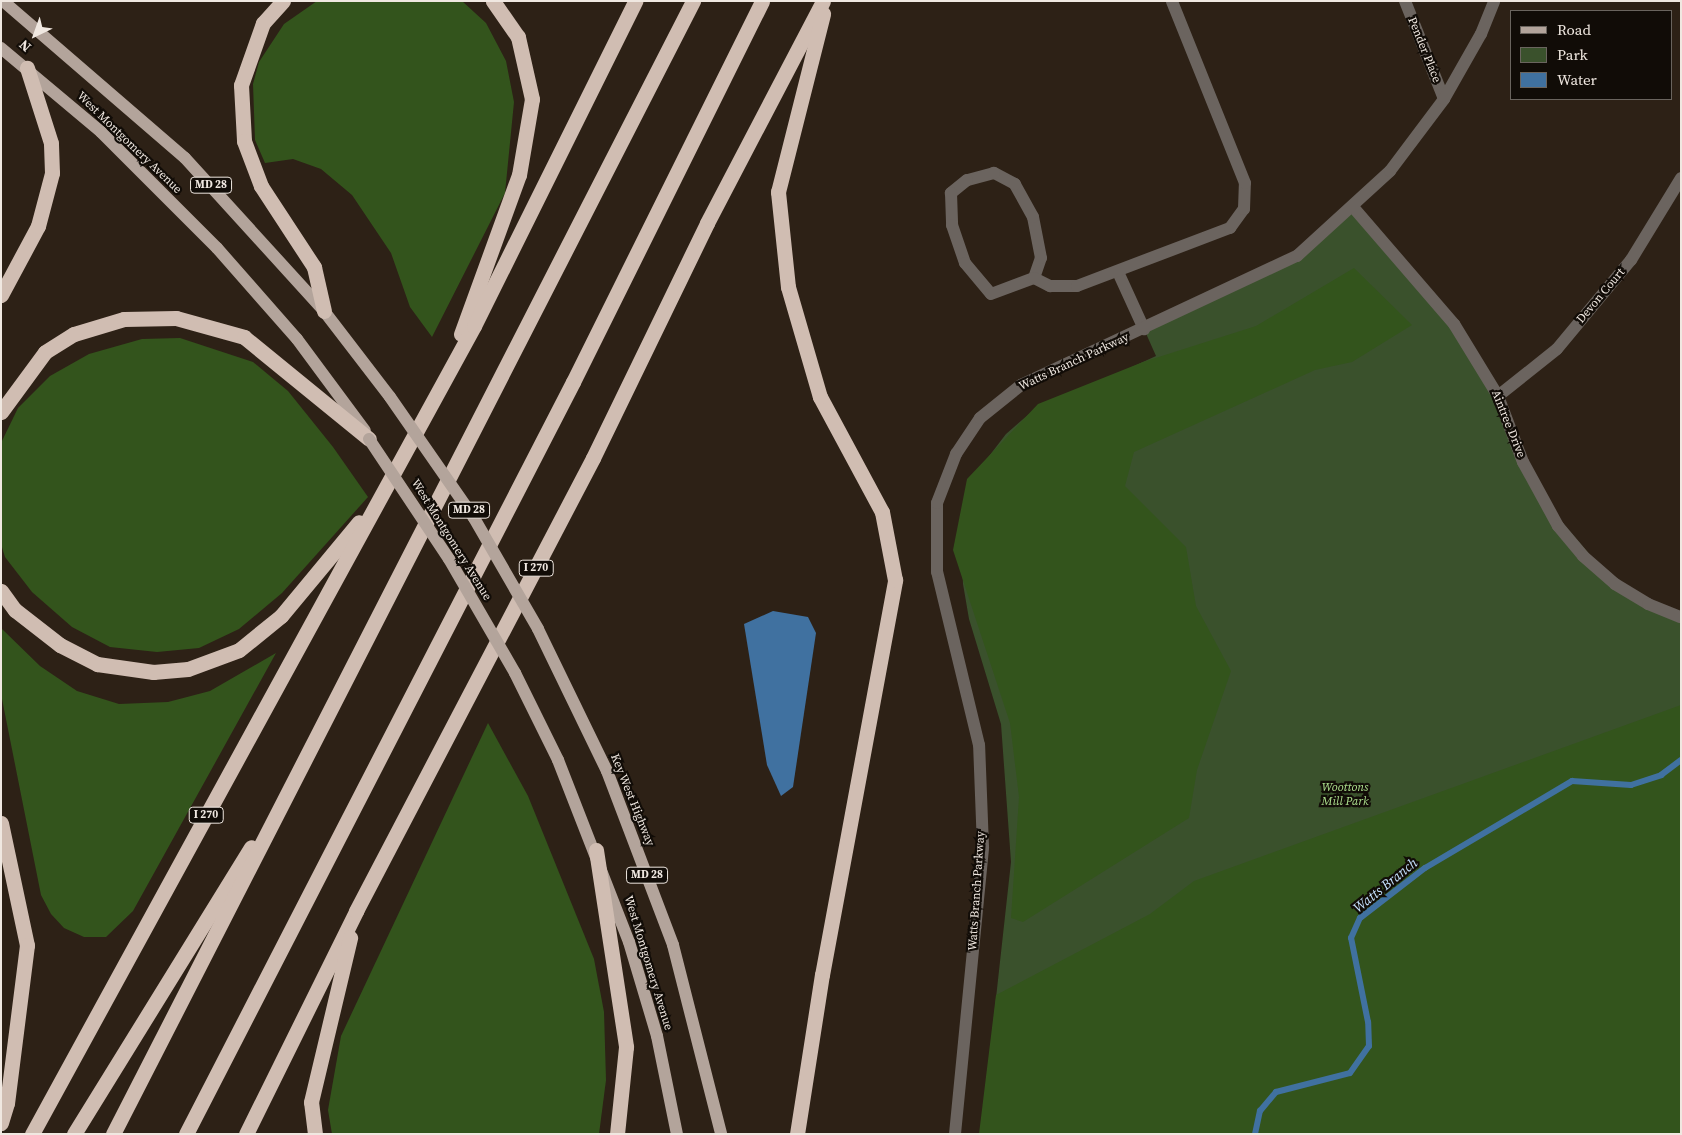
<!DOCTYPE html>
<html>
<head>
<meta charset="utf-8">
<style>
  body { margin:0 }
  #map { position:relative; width:1682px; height:1135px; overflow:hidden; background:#2d2116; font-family:"Source Serif 4",serif }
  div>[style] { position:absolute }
  .green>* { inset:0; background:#3a512c }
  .forest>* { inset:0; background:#33541c }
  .water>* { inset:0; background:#4071a0 }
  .stream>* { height:6px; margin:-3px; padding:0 3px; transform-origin:3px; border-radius:3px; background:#4071a0 }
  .minor>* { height:12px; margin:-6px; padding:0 6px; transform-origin:6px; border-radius:6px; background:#6b645f }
  .major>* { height:12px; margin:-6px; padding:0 6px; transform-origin:6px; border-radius:6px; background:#b3a49b }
  .highway>* { height:15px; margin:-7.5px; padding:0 7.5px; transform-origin:7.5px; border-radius:7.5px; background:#d0bdb2 }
  .major-bridge>* { height:12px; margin:-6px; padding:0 6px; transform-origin:6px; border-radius:6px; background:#b3a49b }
  span { translate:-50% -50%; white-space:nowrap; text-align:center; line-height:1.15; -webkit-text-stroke:4.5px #110c07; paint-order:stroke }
  .shield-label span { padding:1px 4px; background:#110c07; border:1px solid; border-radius:4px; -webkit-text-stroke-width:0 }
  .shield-label { font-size:11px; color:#f0e8e1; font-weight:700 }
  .street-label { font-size:12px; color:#f0e8e1 }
  .park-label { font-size:12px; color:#ade08e; font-style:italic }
  .water-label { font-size:14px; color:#c5e1fd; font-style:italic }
  .frame { position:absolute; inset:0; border:2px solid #f0e8e1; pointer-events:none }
  .legend { position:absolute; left:1510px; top:10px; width:162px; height:90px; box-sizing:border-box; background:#110c07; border:1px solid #6a645e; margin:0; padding:6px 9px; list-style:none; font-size:15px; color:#f0e8e1 }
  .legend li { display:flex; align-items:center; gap:10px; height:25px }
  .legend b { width:25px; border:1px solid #6a645e }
  .north { position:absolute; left:10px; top:10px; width:50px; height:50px; -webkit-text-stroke:4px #110c07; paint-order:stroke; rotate:222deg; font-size:14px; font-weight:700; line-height:20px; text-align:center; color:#f0e8e1 }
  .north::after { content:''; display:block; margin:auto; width:18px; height:22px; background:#f0e8e1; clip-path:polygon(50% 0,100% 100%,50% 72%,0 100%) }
</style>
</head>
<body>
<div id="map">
  <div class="green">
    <i style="clip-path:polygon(1353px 207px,1454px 324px,1498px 396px,1538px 494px,1615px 584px,1681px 617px,1681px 1134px,981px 1134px,1011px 862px,1001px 724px,969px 619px,963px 584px,962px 561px,983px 464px,1006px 434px,1029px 414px,1156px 356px,1144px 329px,1279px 268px)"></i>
  </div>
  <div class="forest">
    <i style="clip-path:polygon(317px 1px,462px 1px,486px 23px,506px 61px,514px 102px,505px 193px,432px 337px,410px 307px,391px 253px,352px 195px,321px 169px,293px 159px,265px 163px,255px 140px,253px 84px,259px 62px,284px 24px)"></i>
    <i style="clip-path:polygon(1354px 268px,1412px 325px,1352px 362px,1315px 370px,1134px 452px,1125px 486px,1186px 547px,1196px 606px,1231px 671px,1197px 770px,1189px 818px,1023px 922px,1011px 918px,1019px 797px,1010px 723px,953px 550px,967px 479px,1038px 404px,1143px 362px,1256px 326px)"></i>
    <i style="clip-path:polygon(180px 338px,253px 362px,288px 391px,333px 447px,368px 497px,282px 593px,239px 629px,199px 648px,157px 652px,110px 647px,72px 627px,32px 592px,5px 557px,1px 544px,1px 443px,18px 408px,50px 376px,89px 354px,142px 339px)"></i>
    <i style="clip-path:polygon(1px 628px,40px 666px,77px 691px,119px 704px,168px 702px,210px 691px,276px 653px,133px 911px,106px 937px,84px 937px,64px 928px,51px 914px,41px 895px,1px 694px)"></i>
    <i style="clip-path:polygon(1681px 705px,1681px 1134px,979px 1134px,996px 995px,1150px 914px,1194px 881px)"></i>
    <i style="clip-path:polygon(488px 723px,528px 796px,594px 959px,604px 1012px,606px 1080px,599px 1134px,332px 1134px,328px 1110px,341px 1036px)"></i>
  </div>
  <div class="water">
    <i style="clip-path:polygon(773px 611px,808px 617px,816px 633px,793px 787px,781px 796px,767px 765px,744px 624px)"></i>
  </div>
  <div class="stream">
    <i style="left:1255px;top:1134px;width:24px;rotate:-78deg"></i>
    <i style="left:1260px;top:1111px;width:25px;rotate:-50deg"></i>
    <i style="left:1276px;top:1092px;width:76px;rotate:-14.4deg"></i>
    <i style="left:1350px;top:1073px;width:33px;rotate:-55deg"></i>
    <i style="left:1369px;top:1046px;width:24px;rotate:-92deg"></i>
    <i style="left:1368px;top:1022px;width:86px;rotate:-101.4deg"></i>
    <i style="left:1351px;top:938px;width:22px;rotate:-66deg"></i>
    <i style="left:1360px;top:918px;width:82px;rotate:-37.6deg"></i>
    <i style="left:1425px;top:868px;width:171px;rotate:-30.6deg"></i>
    <i style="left:1572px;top:781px;width:59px;rotate:3.9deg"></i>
    <i style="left:1631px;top:785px;width:32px;rotate:-18deg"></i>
    <i style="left:1661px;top:775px;width:25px;rotate:-37deg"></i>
  </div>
  <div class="minor">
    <i style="left:1405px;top:1px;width:105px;rotate:68.3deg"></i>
    <i style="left:1353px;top:207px;width:155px;rotate:49.2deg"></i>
    <i style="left:1454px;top:324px;width:84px;rotate:58.6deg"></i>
    <i style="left:1498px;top:396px;width:71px;rotate:69.3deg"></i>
    <i style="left:1523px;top:462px;width:73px;rotate:61.3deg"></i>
    <i style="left:1558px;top:526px;width:39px;rotate:50deg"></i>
    <i style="left:1583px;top:556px;width:43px;rotate:41.2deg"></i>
    <i style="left:1615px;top:584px;width:39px;rotate:31deg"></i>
    <i style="left:1648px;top:604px;width:35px;rotate:22deg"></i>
    <i style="left:1118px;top:272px;width:63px;rotate:65.5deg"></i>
    <i style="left:1034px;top:278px;width:21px;rotate:-71deg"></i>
    <i style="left:1041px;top:258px;width:42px;rotate:-101deg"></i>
    <i style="left:1033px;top:217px;width:38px;rotate:-119deg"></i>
    <i style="left:1015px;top:184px;width:24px;rotate:-152deg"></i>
    <i style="left:994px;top:173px;width:28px;rotate:165deg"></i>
    <i style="left:967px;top:180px;width:21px;rotate:141deg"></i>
    <i style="left:951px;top:193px;width:32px;rotate:88deg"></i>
    <i style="left:952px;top:225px;width:40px;rotate:71.1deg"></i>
    <i style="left:965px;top:263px;width:40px;rotate:50deg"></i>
    <i style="left:991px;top:294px;width:46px;rotate:-20.4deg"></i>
    <i style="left:1034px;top:278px;width:18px;rotate:27deg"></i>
    <i style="left:1050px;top:286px;width:27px"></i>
    <i style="left:1077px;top:286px;width:164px;rotate:-20.8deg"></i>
    <i style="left:1230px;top:228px;width:24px;rotate:-54deg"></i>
    <i style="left:1244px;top:209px;width:26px;rotate:-88deg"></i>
    <i style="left:1245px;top:183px;width:196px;rotate:-111.9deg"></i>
    <i style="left:1498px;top:396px;width:75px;rotate:-38.5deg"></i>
    <i style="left:1557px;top:349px;width:116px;rotate:-50.3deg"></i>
    <i style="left:1631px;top:260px;width:96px;rotate:-58.6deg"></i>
    <i style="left:955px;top:1134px;width:288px;rotate:-84.4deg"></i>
    <i style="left:983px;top:847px;width:102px;rotate:-92.2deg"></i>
    <i style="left:979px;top:745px;width:178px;rotate:-103.6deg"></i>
    <i style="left:937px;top:572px;width:69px;rotate:-90deg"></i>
    <i style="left:937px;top:503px;width:53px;rotate:-68.8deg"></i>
    <i style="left:956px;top:454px;width:43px;rotate:-56.3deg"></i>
    <i style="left:980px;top:418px;width:53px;rotate:-38.8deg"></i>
    <i style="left:1021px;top:385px;width:305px;rotate:-25.1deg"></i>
    <i style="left:1297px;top:256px;width:126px;rotate:-42.4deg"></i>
    <i style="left:1390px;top:171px;width:90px;rotate:-53.1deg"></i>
    <i style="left:1444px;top:99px;width:75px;rotate:-60.4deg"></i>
    <i style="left:1481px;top:34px;width:35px;rotate:-68deg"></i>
  </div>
  <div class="major">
    <i style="left:3px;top:1px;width:240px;rotate:40.8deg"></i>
    <i style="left:185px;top:158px;width:207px;rotate:47.7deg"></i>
    <i style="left:324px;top:311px;width:108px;rotate:52.5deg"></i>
    <i style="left:1px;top:48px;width:131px;rotate:40deg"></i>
    <i style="left:101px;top:132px;width:164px;rotate:45deg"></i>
    <i style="left:217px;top:248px;width:121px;rotate:48.7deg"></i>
    <i style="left:297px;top:339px;width:114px;rotate:53.5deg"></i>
    <i style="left:538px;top:629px;width:158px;rotate:64.1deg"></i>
    <i style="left:607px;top:771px;width:186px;rotate:69.2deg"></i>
    <i style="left:673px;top:945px;width:195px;rotate:75.7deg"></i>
    <i style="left:515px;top:673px;width:97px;rotate:63.7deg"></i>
    <i style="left:558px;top:760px;width:195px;rotate:68.7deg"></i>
    <i style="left:629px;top:942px;width:98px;rotate:73.4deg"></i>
    <i style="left:657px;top:1036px;width:100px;rotate:78.5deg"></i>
  </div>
  <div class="highway">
    <i style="left:283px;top:1px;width:30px;rotate:132deg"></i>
    <i style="left:263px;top:23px;width:66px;rotate:109.5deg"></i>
    <i style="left:241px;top:85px;width:56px;rotate:86.9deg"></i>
    <i style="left:244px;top:141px;width:48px;rotate:69.3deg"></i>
    <i style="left:261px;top:186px;width:97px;rotate:56.8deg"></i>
    <i style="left:314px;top:267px;width:45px;rotate:77.2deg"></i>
    <i style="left:1px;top:295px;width:78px;rotate:-61.8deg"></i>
    <i style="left:38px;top:226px;width:55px;rotate:-75.2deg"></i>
    <i style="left:52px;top:173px;width:30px;rotate:-92deg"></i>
    <i style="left:51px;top:143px;width:79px;rotate:-107.7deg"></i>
    <i style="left:461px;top:334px;width:169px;rotate:-70deg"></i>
    <i style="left:519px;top:175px;width:77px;rotate:-80.3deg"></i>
    <i style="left:532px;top:99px;width:64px;rotate:-102.7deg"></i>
    <i style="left:518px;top:37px;width:44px;rotate:-124.8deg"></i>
    <i style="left:1px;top:412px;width:74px;rotate:-53.7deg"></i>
    <i style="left:45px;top:352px;width:34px;rotate:-32deg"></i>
    <i style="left:74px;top:334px;width:52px;rotate:-16.7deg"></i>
    <i style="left:124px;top:319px;width:52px;rotate:-1.1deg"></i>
    <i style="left:176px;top:318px;width:71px;rotate:15.6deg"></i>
    <i style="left:244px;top:337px;width:161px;rotate:39.2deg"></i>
    <i style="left:1px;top:591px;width:24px;rotate:54deg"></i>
    <i style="left:15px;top:610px;width:57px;rotate:37.9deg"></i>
    <i style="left:60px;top:645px;width:42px;rotate:27.2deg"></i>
    <i style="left:97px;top:664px;width:57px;rotate:8.1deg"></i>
    <i style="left:153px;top:672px;width:35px;rotate:-5deg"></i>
    <i style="left:188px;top:669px;width:54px;rotate:-20.4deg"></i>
    <i style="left:239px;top:650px;width:54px;rotate:-39deg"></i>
    <i style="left:281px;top:616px;width:122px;rotate:-50.3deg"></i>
    <i style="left:1px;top:823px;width:125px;rotate:78deg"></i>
    <i style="left:27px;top:945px;width:159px;rotate:97.2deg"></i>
    <i style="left:7px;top:1103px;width:21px;rotate:107deg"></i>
    <i style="left:596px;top:850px;width:199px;rotate:81.3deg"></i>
    <i style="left:626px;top:1047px;width:87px;rotate:95.9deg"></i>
    <i style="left:32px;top:1134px;width:921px;rotate:-61.32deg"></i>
    <i style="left:474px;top:326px;width:363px;rotate:-63.6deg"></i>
    <i style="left:74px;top:1134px;width:337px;rotate:-58.3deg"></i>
    <i style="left:113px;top:1134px;width:1273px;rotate:-62.89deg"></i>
    <i style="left:186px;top:1134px;width:846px;rotate:-62.77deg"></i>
    <i style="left:573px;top:382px;width:425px;rotate:-63.6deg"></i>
    <i style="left:246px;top:1134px;width:249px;rotate:-63.7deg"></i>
    <i style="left:356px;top:911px;width:511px;rotate:-62.38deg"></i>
    <i style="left:593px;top:458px;width:261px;rotate:-64.1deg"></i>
    <i style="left:707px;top:223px;width:250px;rotate:-62.4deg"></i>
    <i style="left:315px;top:1134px;width:32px;rotate:-97deg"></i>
    <i style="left:311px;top:1102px;width:169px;rotate:-76.6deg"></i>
    <i style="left:797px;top:1134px;width:161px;rotate:-81.1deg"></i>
    <i style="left:822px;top:975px;width:402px;rotate:-79.5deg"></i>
    <i style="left:895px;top:580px;width:69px;rotate:-100.8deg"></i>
    <i style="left:882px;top:512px;width:131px;rotate:-118.3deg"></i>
    <i style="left:820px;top:397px;width:115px;rotate:-106.2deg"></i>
    <i style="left:788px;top:287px;width:96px;rotate:-96deg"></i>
    <i style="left:778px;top:192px;width:184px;rotate:-75.8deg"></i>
  </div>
  <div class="major-bridge">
    <i style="left:390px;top:397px;width:147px;rotate:55.2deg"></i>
    <i style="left:474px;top:518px;width:128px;rotate:60deg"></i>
    <i style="left:369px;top:439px;width:144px;rotate:56.3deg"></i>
    <i style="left:449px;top:559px;width:132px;rotate:59.9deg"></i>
  </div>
  <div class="shield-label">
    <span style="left:211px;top:185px">MD 28</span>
    <span style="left:469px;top:510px">MD 28</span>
    <span style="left:536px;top:568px">I 270</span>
    <span style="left:206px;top:815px">I 270</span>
    <span style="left:647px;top:875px">MD 28</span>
  </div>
  <div class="street-label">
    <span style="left:1424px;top:50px;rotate:68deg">Pender Place</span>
    <span style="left:129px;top:143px;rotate:44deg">West Montgomery Avenue</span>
    <span style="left:1601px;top:296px;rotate:-50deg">Devon Court</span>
    <span style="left:1074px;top:362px;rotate:-25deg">Watts Branch Parkway</span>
    <span style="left:1508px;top:424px;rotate:68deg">Aintree Drive</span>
    <span style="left:451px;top:540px;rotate:58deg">West Montgomery Avenue</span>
    <span style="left:632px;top:800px;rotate:68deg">Key West Highway</span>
    <span style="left:977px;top:891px;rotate:-86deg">Watts Branch Parkway</span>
    <span style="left:648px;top:963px;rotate:73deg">West Montgomery Avenue</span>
  </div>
  <div class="park-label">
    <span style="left:1345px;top:795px">Woottons<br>Mill Park</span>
  </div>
  <div class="water-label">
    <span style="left:1385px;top:885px;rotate:-39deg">Watts Branch</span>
  </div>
  <div class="frame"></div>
  <ul class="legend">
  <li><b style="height:6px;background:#b3a49b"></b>Road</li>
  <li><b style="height:14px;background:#3a512c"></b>Park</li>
  <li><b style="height:14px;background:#4071a0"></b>Water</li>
  </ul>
  <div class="north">N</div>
</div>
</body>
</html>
